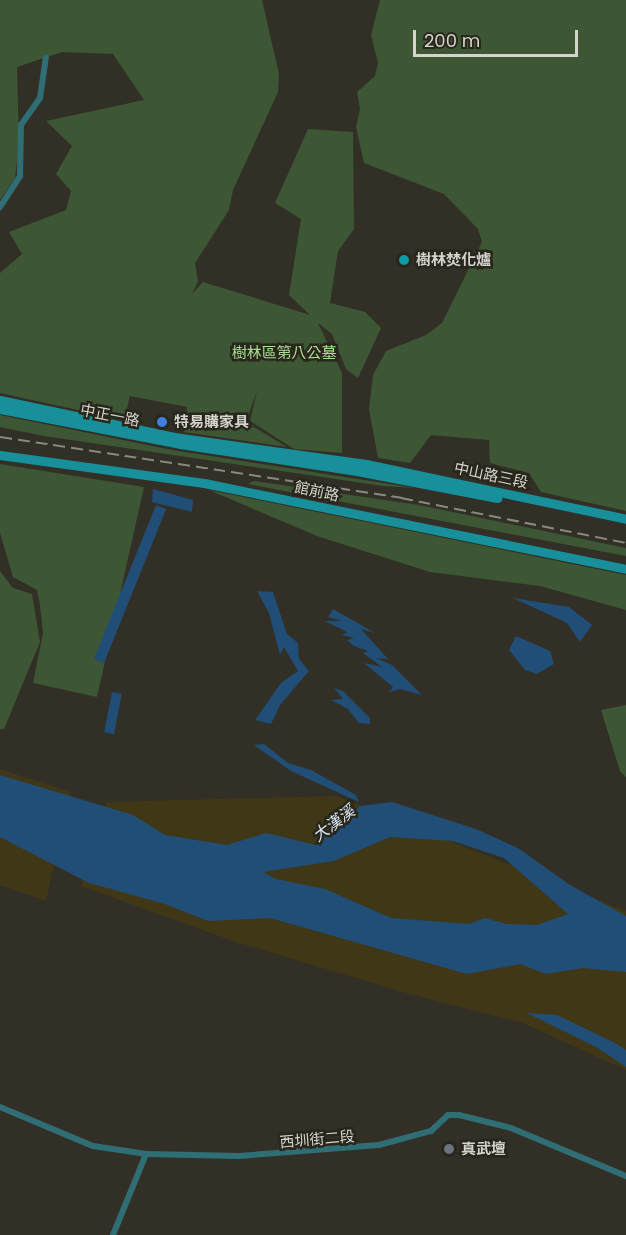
<!DOCTYPE html>
<html>
<head>
<meta charset="utf-8">
<style>
  body { margin:0 }
  #map { position:relative; width:626px; height:1235px; overflow:hidden; background:#323026; font-family:Poppins,"Noto Sans TC",sans-serif }
  div>[style] { position:absolute }
  .green>* { inset:0; background:#3d5634 }
  .sand>* { inset:0; background:#403717 }
  .water>* { inset:0; background:#214e76; transform-origin:0 0 }
  .street>* { height:6px; margin:-3px; padding:0 3px; transform-origin:3px; border-radius:3px; background:#2f6e75 }
  .secondary>* { height:9px; margin:-4.5px; padding:0 4.5px; transform-origin:4.5px; border-radius:4.5px; background:#17909b }
  .rail>* { height:1.5px; margin-top:-0.75px; transform-origin:0; background:repeating-linear-gradient(90deg,#8a8880 0 12px,transparent 0 18px) }
  .dots>* { width:16px; height:16px; translate:-50% -50%; box-sizing:border-box; border:3px solid #29261c; border-radius:50% }
  span { translate:-50% -50%; white-space:nowrap; text-align:center; line-height:1.15; -webkit-text-stroke:5px #29261c; paint-order:stroke }
  .poi-label { font-size:15px; color:#d5d3cd; font-weight:700 }
  .left { translate:0 -50%; text-align:left }
  .park-label { font-size:15px; color:#a9de94 }
  .street-label { font-size:15px; color:#d5d3cd }
  .water-label { font-size:16px; color:#d9e6f3; font-style:italic }
  .scale { position:absolute; left:413px; top:30px; width:165px; height:27px; box-sizing:border-box; border:3px solid #d5d3cd; border-top:0; padding-left:8px; font-size:18px; line-height:21px; white-space:nowrap; color:#d5d3cd; -webkit-text-stroke:4px #29261c; paint-order:stroke }
</style>
</head>
<body>
<div id="map">
  <div class="green">
    <i style="clip-path:polygon(0 0,262px 0,279px 74px,278px 92px,233px 190px,229px 210px,195px 263px,198px 281px,192px 294px,203px 282px,310px 315px,289px 295px,301px 219px,275px 203px,308px 129px,353px 132px,354px 229px,338px 251px,330px 303px,365px 312px,381px 328px,358px 378px,346px 369px,332px 334px,318px 323px,342px 373px,342px 453px,294px 449px,250px 421px,257px 391px,246px 422px,287px 447px,184px 432px,187px 407px,130px 396px,124px 420px,0 393px,0 273px,22px 254px,9px 232px,66px 210px,71px 191px,56px 174px,72px 146px,46px 121px,144px 100px,113px 54px,62px 52px,17px 67px,19px 146px,15px 178px,0 200px)"></i>
    <i style="clip-path:polygon(380px 0,626px 0,626px 511px,541px 492px,529px 473px,490px 463px,489px 440px,431px 435px,410px 463px,378px 458px,369px 409px,373px 375px,386px 351px,426px 335px,442px 323px,482px 242px,478px 229px,444px 194px,364px 163px,356px 127px,360px 109px,357px 92px,375px 76px,378px 63px,371px 35px)"></i>
    <i style="clip-path:polygon(0 415px,172px 450px,415px 488px,383px 486px,44px 436px,0 427px)"></i>
    <i style="clip-path:polygon(0 464px,144px 487px,97px 697px,33px 683px,43px 633px,40px 605px,37px 590px,13px 577px,0 533px)"></i>
    <i style="clip-path:polygon(254px 481px,419px 505px,626px 548px,626px 556px,248px 484px)"></i>
    <i style="clip-path:polygon(209px 490px,626px 575px,626px 610px,540px 586px,430px 572px,317px 536px)"></i>
    <i style="clip-path:polygon(0 571px,13px 588px,32px 594px,40px 642px,4px 729px,0 729px)"></i>
    <i style="clip-path:polygon(626px 705px,626px 777px,620px 771px,601px 710px)"></i>
  </div>
  <div class="sand">
    <i style="clip-path:polygon(0 769px,70px 792px,46px 901px,0 885px)"></i>
    <i style="clip-path:polygon(336px 796px,626px 911px,626px 1070px,523px 1023px,406px 993px,233px 941px,81px 886px,107px 802px)"></i>
  </div>
  <div class="water">
    <i style="clip-path:polygon(153px 489px,193px 500px,192px 512px,152px 502px)"></i>
    <i style="left:156px;top:505px;width:11px;height:166px;rotate:22deg"></i>
    <i style="clip-path:polygon(257px 591px,273px 592px,287px 634px,298px 643px,299px 659px,309px 671px,280px 705px,271px 724px,255px 720px,281px 683px,298px 671px,284px 647px,280px 655px,269px 613px)"></i>
    <i style="clip-path:polygon(513px 598px,569px 607px,592px 625px,580px 642px,567px 623px)"></i>
    <i style="clip-path:polygon(333px 609px,375px 633px,361px 629px,388px 659px,376px 658px,392px 665px,422px 695px,400px 689px,389px 692px,393px 687px,364px 663px,382px 667px,363px 653px,368px 651px,354px 646px,347px 640px,354px 638px,342px 635px,347px 632px,325px 621px,342px 621px,328px 617px)"></i>
    <i style="clip-path:polygon(516px 636px,550px 651px,554px 664px,537px 674px,525px 670px,509px 650px)"></i>
    <i style="clip-path:polygon(334px 688px,343px 691px,370px 718px,370px 724px,359px 723px,348px 709px,331px 700px,343px 699px)"></i>
    <i style="left:112px;top:692px;width:10px;height:41px;rotate:11deg"></i>
    <i style="clip-path:polygon(264px 744px,288px 763px,311px 770px,356px 795px,359px 802px,291px 771px,254px 745px)"></i>
    <i style="clip-path:polygon(evenodd,0 775px,133px 815px,165px 835px,227px 845px,266px 833px,316px 845px,360px 806px,392px 802px,476px 829px,518px 848px,570px 885px,626px 916px,626px 972px,583px 968px,546px 974px,520px 964px,467px 974px,270px 918px,208px 921px,165px 904px,89px 883px,0 837px,0 775px,390px 837px,453px 841px,504px 858px,568px 914px,537px 925px,506px 924px,485px 918px,469px 924px,391px 918px,325px 889px,276px 879px,263px 872px,334px 861px,390px 837px)"></i>
    <i style="clip-path:polygon(527px 1013px,557px 1015px,613px 1042px,626px 1050px,626px 1067px,596px 1047px)"></i>
  </div>
  <div class="street">
    <i style="left:0;top:207px;width:37px;rotate:-57deg"></i>
    <i style="left:20px;top:176px;width:51px;rotate:-88.9deg"></i>
    <i style="left:21px;top:125px;width:33px;rotate:-55deg"></i>
    <i style="left:40px;top:98px;width:41px;rotate:-81.7deg"></i>
    <i style="left:0;top:1107px;width:101px;rotate:22.8deg"></i>
    <i style="left:93px;top:1146px;width:54px;rotate:8.6deg"></i>
    <i style="left:146px;top:1154px;width:93px;rotate:1.2deg"></i>
    <i style="left:239px;top:1156px;width:140px;rotate:-4.5deg"></i>
    <i style="left:379px;top:1145px;width:54px;rotate:-15.1deg"></i>
    <i style="left:431px;top:1131px;width:23px;rotate:-43deg"></i>
    <i style="left:448px;top:1115px;width:11px"></i>
    <i style="left:459px;top:1115px;width:54px;rotate:14deg"></i>
    <i style="left:511px;top:1128px;width:125px;rotate:22.7deg"></i>
    <i style="left:113px;top:1235px;width:87px;rotate:-67.8deg"></i>
  </div>
  <div class="secondary">
    <i style="left:0;top:400px;width:178px;rotate:12deg"></i>
    <i style="left:174px;top:437px;width:194px;rotate:8deg"></i>
    <i style="left:366px;top:464px;width:266px;rotate:11.9deg"></i>
    <i style="left:0;top:409px;width:183px;rotate:11deg"></i>
    <i style="left:180px;top:444px;width:179px;rotate:8.7deg"></i>
    <i style="left:357px;top:471px;width:143px;rotate:10.9deg"></i>
    <i style="left:0;top:455px;width:206px;rotate:7.8deg"></i>
    <i style="left:204px;top:483px;width:431px;rotate:11.5deg"></i>
  </div>
  <div class="rail">
    <i style="left:0;top:437px;width:406px;rotate:8.6deg"></i>
    <i style="left:401px;top:498px;width:229px;rotate:11.3deg"></i>
  </div>
  <div class="dots">
    <i style="left:404px;top:260px;background:#0f9aa8"></i>
    <i style="left:162px;top:422px;background:#3f7fe0"></i>
    <i style="left:449px;top:1149px;background:#6b7280"></i>
  </div>
  <div class="poi-label">
    <span class="left" style="left:416px;top:260px">樹林焚化爐</span>
    <span class="left" style="left:174px;top:422px">特易購家具</span>
    <span class="left" style="left:461px;top:1149px">真武壇</span>
  </div>
  <div class="park-label">
    <span style="left:284px;top:353px">樹林區第八公墓</span>
  </div>
  <div class="street-label">
    <span style="left:110px;top:415px;rotate:11deg">中正一路</span>
    <span style="left:491px;top:475px;rotate:12deg">中山路三段</span>
    <span style="left:317px;top:491px;rotate:12deg">館前路</span>
    <span style="left:317px;top:1139px;rotate:-5deg">西圳街二段</span>
  </div>
  <div class="water-label">
    <span style="left:334px;top:824px;rotate:-37deg">大漢溪</span>
  </div>
  <div class="scale">200 m</div>
</div>
</body>
</html>
